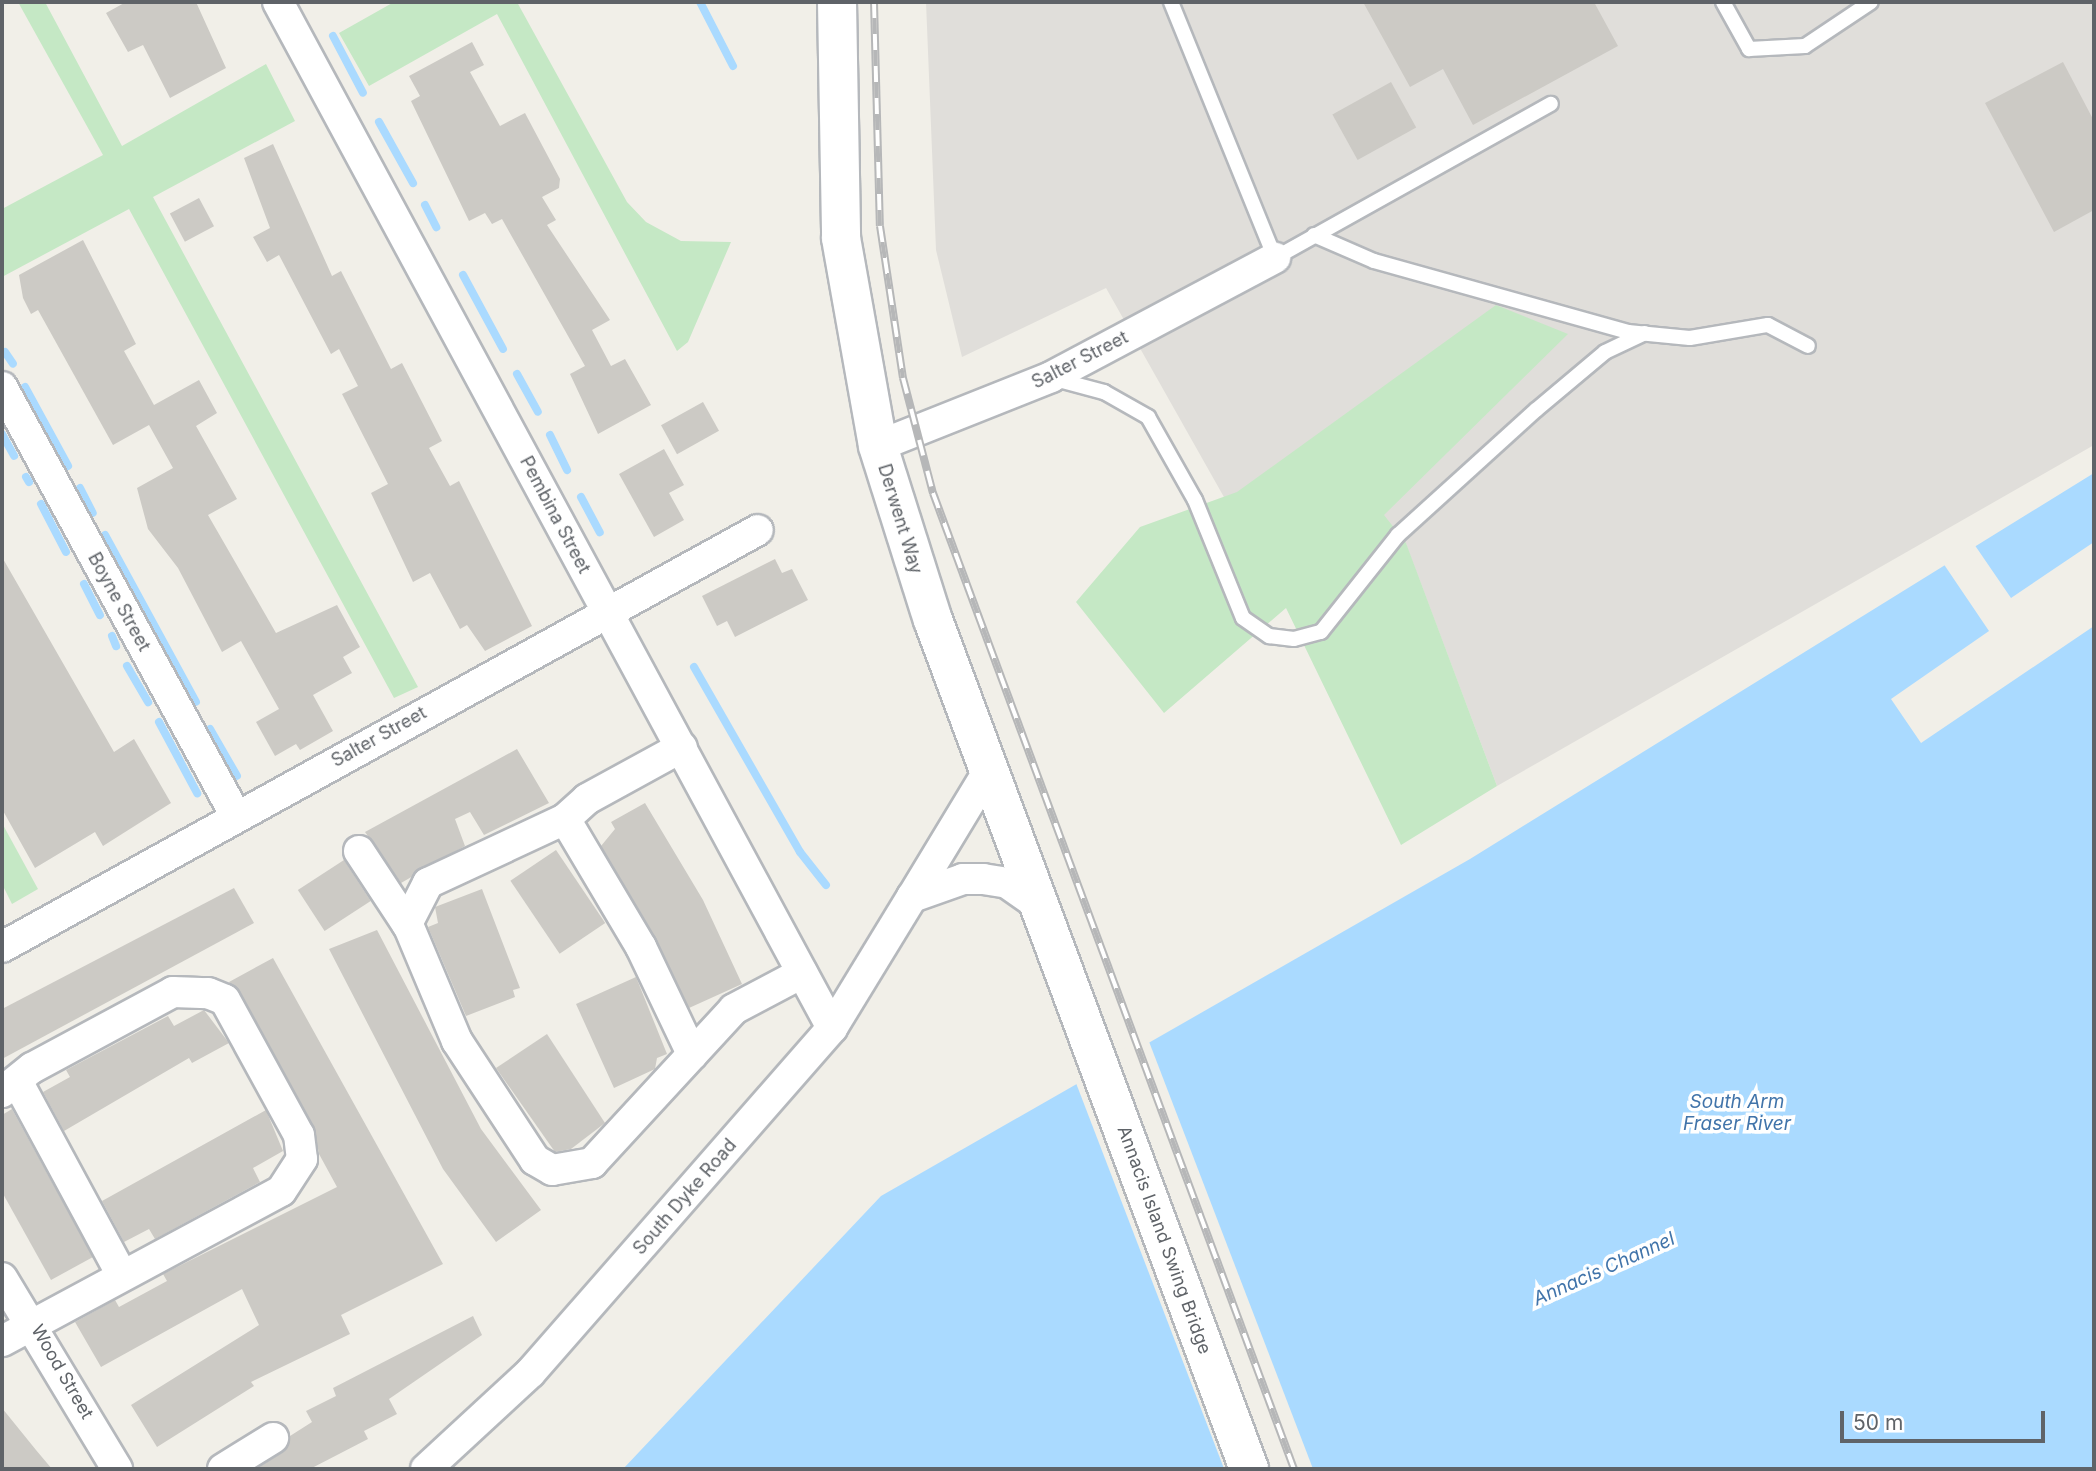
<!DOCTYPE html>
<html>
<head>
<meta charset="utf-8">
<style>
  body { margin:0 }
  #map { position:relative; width:2096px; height:1471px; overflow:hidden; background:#f1efe8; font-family:Inter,sans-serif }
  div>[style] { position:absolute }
  .industrial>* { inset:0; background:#e0deda }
  .green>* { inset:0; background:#c5e8c5 }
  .water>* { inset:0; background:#aadaff }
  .pier>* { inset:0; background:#f1efe8; transform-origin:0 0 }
  .stream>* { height:8px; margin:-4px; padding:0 4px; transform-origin:4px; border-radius:4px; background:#aadaff }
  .building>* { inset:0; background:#cccac5; transform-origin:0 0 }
  .roads { filter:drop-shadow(2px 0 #b5b8bc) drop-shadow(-2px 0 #b5b8bc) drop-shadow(0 2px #b5b8bc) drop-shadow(0 -2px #b5b8bc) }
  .service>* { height:14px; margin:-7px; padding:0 7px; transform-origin:7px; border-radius:7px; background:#fff }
  .minor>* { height:30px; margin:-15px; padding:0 15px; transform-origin:15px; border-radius:15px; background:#fff }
  .secondary>* { height:38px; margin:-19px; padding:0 19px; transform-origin:19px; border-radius:19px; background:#fff }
  .rail>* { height:8px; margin-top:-4px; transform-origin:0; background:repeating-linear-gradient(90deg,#fff 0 16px,#b6b7b8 0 32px); box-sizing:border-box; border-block:2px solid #b6b7b8 }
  span { translate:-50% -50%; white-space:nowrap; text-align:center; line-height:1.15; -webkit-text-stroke:7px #fff; paint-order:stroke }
  .street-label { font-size:18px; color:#5f6368 }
  .water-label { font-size:19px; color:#4174aa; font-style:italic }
  .frame { position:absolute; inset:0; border:4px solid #5f6368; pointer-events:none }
  .scale { position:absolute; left:1840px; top:1411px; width:205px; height:32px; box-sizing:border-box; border:4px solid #5f6368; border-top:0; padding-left:9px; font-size:21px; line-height:24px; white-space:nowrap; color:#5f6368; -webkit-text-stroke:5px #fff; paint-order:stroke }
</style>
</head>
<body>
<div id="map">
  <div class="industrial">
    <i style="clip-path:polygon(926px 2px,2094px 2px,2094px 445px,1497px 786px,1406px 544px,1286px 607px,1106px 288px,962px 357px,936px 250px)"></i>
  </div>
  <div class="green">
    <i style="clip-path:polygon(18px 2px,45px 2px,122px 146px,266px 64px,295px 121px,153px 197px,418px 687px,394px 698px,129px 209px,2px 277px,2px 209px,103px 155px)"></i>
    <i style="clip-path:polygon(394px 2px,517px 2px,627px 202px,646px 222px,681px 241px,731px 242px,688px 342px,677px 351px,497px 14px,369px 86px,339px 33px)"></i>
    <i style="clip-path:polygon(1496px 305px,1568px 334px,1384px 515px,1406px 543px,1497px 786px,1401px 845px,1286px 608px,1164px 713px,1076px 602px,1140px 527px,1237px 492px)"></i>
    <i style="clip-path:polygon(2px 823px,38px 889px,12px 904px,2px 884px)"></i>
  </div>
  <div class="water">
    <i style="clip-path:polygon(2094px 473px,2094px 1469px,623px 1469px,881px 1196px,1470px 859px)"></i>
  </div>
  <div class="pier">
    <i style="clip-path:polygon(2094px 542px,2094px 626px,1921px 743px,1891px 699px,1989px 631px,1943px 563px,1974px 544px,2011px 598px)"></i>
    <i style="left:1148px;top:1039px;width:459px;height:83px;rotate:69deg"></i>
  </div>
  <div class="stream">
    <i style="left:700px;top:2px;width:72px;rotate:62.7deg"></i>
    <i style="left:333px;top:36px;width:64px;rotate:62.2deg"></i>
    <i style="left:379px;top:122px;width:70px;rotate:60.9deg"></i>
    <i style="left:425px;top:205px;width:25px;rotate:63deg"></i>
    <i style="left:463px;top:275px;width:84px;rotate:61.6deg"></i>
    <i style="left:5px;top:352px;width:14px;rotate:56deg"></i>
    <i style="left:517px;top:374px;width:43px;rotate:61.1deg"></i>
    <i style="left:25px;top:387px;width:90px;rotate:61.4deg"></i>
    <i style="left:2px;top:434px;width:25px;rotate:61deg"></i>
    <i style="left:550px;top:435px;width:39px;rotate:64deg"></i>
    <i style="left:26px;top:477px;width:6px;rotate:59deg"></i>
    <i style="left:80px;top:488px;width:28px;rotate:63deg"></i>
    <i style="left:581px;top:497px;width:40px;rotate:62deg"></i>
    <i style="left:41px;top:504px;width:54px;rotate:62.5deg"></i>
    <i style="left:105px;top:535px;width:190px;rotate:61.4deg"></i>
    <i style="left:84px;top:584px;width:35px;rotate:63deg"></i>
    <i style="left:112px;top:636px;width:11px;rotate:68deg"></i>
    <i style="left:127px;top:666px;width:42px;rotate:59.7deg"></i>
    <i style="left:694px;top:667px;width:213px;rotate:60.2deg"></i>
    <i style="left:800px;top:852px;width:42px;rotate:51.8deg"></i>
    <i style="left:159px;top:722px;width:81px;rotate:61.8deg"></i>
    <i style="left:210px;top:729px;width:54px;rotate:60.1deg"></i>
  </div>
  <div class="building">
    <i style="clip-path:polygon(126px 2px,196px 2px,226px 68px,170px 98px,143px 45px,128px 52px,106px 13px)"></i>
    <i style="clip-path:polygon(1363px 2px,1594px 2px,1618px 46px,1473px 125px,1443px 69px,1410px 87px)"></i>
    <i style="clip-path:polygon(472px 42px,484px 65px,470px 72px,500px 126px,525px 113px,560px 179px,559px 188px,542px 197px,556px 220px,547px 225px,610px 320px,592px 330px,611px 366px,625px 359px,651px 405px,598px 434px,570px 374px,585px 366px,502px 219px,492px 224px,485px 213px,469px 221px,411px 101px,420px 96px,409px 76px)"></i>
    <i style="clip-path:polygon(2063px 62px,2094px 121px,2094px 210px,2054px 232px,1985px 103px)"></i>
    <i style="left:1391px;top:82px;width:52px;height:67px;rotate:61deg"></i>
    <i style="clip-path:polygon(273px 144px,332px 276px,341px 271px,391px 369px,402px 363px,442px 441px,429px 448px,450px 486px,459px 481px,532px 626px,485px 651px,467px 625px,460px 629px,430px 573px,413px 582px,371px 493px,388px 484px,342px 394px,358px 386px,339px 349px,331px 354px,279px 255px,267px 262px,253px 237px,270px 228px,244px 158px)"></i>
    <i style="left:199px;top:198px;width:32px;height:33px;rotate:62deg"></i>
    <i style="clip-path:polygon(83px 240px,136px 344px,124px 351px,154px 405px,199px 380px,217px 413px,196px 426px,237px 499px,208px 515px,276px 633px,337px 605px,360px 647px,343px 657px,352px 673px,313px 695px,333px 731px,300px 750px,296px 744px,275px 756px,256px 722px,279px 709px,241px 641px,222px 652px,178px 568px,148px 529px,137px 488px,173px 468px,149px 425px,113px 445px,38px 310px,31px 314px,23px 298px,19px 275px)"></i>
    <i style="left:703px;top:402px;width:33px;height:48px;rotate:61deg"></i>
    <i style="clip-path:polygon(664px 449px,684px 485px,669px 493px,684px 520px,654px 537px,619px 474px)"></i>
    <i style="clip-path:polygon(2px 557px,114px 752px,134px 739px,171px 803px,103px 846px,95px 832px,35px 868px,2px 809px)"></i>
    <i style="clip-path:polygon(775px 559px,782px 573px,792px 569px,808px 600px,735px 637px,727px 621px,717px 626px,702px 596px)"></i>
    <i style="clip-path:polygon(517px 749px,549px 803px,484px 835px,470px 812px,455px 819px,465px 846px,401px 883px,365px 832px)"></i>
    <i style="clip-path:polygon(645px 803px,703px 900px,742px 984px,689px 1008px,601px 846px,615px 829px,611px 822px)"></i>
    <i style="left:556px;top:850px;width:88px;height:55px;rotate:56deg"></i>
    <i style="left:344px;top:860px;width:49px;height:55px;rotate:57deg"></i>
    <i style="clip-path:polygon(234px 888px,254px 923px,2px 1059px,2px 1009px)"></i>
    <i style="clip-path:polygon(482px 889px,520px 988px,513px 990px,515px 997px,466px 1016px,428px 927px,438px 923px,435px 907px)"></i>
    <i style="clip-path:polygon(377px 930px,481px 1129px,541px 1210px,496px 1242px,443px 1169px,329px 949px)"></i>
    <i style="clip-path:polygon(273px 958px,443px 1264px,341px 1315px,350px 1334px,251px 1382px,254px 1386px,157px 1447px,131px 1405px,259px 1325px,242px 1289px,101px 1367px,75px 1322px,115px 1300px,119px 1307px,167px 1281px,163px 1274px,337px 1187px,319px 1154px,314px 1127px,229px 982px)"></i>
    <i style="clip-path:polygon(636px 977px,667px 1054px,657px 1058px,655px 1069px,614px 1088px,576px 1004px)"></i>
    <i style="clip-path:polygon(204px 1010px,229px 1043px,192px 1063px,189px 1058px,64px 1131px,43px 1092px,70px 1077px,66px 1070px,168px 1016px,174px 1026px)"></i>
    <i style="clip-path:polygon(547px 1034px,605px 1123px,571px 1149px,555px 1152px,496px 1068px)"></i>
    <i style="clip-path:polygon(12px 1109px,93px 1257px,51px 1280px,2px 1192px,2px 1115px)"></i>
    <i style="clip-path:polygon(266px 1110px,283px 1151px,253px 1168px,260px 1182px,155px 1239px,149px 1229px,124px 1242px,102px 1201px)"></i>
    <i style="clip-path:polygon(473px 1316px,482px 1335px,389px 1399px,397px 1414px,364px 1431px,368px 1439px,310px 1469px,256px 1469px,283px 1452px,290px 1436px,312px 1422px,306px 1411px,336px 1396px,333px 1388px)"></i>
    <i style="clip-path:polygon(2px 1408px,36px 1450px,52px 1469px,2px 1469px)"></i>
  </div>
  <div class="roads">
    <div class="service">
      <i style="left:1171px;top:2px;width:276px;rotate:67.9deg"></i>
      <i style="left:1275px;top:258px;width:316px;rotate:-29.2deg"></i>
      <i style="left:1723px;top:2px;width:54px;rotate:61deg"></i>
      <i style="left:1749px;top:49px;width:56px;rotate:-3.1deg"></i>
      <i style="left:1805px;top:46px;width:79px;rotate:-33.7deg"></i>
      <i style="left:1314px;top:235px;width:65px;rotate:23.4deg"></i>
      <i style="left:1374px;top:261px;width:264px;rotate:15.6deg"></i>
      <i style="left:1628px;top:332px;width:62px;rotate:5.5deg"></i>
      <i style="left:1690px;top:338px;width:79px;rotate:-9.5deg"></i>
      <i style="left:1768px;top:325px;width:45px;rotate:27.7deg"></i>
      <i style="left:1055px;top:379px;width:51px;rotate:14.9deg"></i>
      <i style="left:1104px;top:392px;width:51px;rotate:29.6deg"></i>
      <i style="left:1148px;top:417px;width:95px;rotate:60.5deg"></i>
      <i style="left:1195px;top:500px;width:127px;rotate:67.9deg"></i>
      <i style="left:1243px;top:618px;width:32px;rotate:35deg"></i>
      <i style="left:1269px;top:636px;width:25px;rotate:7deg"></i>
      <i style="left:1294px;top:639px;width:28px;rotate:-15deg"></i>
      <i style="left:1321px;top:632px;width:124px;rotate:-51.6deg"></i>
      <i style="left:1398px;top:535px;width:186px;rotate:-42.2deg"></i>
      <i style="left:1536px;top:410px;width:90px;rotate:-40deg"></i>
      <i style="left:1605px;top:352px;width:44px;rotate:-25.4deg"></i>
    </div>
    <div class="minor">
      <i style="left:278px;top:2px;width:1166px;rotate:61.63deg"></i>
      <i style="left:2px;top:387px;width:489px;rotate:61.4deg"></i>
      <i style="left:878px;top:446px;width:186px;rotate:-21.7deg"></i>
      <i style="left:1051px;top:377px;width:254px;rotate:-28deg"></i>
      <i style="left:989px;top:770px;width:149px;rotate:121.2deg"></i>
      <i style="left:912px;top:897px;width:54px;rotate:-19.4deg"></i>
      <i style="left:963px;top:879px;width:20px"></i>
      <i style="left:983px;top:879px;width:24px;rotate:9deg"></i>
      <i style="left:1007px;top:883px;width:40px;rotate:34.9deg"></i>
      <i style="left:565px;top:819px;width:149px;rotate:59.3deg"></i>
      <i style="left:641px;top:947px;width:119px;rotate:64.5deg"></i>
      <i style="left:359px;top:851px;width:91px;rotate:56.7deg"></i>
      <i style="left:409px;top:927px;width:124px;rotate:67.2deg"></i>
      <i style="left:457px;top:1041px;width:142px;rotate:56.8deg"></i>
      <i style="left:535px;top:1160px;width:20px;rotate:30deg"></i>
      <i style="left:552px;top:1170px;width:41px;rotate:-9.9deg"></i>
      <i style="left:592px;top:1163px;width:209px;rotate:-47.3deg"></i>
      <i style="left:734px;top:1009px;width:77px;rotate:-27.9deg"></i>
      <i style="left:407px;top:924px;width:46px;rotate:-62.9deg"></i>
      <i style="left:428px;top:883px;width:151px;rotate:-25deg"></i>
      <i style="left:565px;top:819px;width:30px;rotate:-42deg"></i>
      <i style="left:587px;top:799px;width:108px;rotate:-28.7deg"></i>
      <i style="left:2px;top:947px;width:863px;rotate:-28.88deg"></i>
      <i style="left:17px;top:1081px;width:218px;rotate:61.6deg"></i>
      <i style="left:2px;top:1092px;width:38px;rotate:-39deg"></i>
      <i style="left:32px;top:1068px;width:160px;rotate:-28.3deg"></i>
      <i style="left:173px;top:992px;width:35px;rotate:2deg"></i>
      <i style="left:208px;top:993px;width:18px;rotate:22deg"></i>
      <i style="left:225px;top:1000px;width:154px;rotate:61.3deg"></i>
      <i style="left:299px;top:1135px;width:24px;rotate:83deg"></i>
      <i style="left:302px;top:1159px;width:38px;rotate:123deg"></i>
      <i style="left:281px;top:1191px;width:317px;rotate:151.7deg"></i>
      <i style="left:2px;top:1278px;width:223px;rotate:58.9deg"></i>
      <i style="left:223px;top:1469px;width:59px;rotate:-31.8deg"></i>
      <i style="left:426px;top:1469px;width:142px;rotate:-42.7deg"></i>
      <i style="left:530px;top:1373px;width:459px;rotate:-48.8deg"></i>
      <i style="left:832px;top:1028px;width:153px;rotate:-58.6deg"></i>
    </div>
    <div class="secondary">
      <i style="left:837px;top:2px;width:236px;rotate:89deg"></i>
      <i style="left:841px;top:238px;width:211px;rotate:79.9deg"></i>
      <i style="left:878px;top:446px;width:182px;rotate:72.5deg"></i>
      <i style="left:933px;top:620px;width:906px;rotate:69.58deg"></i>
    </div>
  </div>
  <div class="rail">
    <i style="left:874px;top:2px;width:224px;rotate:88.5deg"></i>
    <i style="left:880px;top:226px;width:154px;rotate:81.4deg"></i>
    <i style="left:903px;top:378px;width:119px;rotate:75.4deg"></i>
    <i style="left:933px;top:493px;width:1041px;rotate:69.7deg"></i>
  </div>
  <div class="street-label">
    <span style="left:1080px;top:360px;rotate:-27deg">Salter Street</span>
    <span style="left:555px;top:515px;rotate:62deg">Pembina Street</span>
    <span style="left:900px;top:519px;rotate:73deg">Derwent Way</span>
    <span style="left:119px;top:602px;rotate:61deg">Boyne Street</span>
    <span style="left:379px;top:737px;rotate:-29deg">Salter Street</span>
    <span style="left:685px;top:1197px;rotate:-49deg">South Dyke Road</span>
    <span style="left:1164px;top:1240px;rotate:70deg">Annacis Island Swing Bridge</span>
    <span style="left:62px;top:1372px;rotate:60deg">Wood Street</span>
  </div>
  <div class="water-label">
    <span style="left:1737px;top:1113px">South Arm<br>Fraser River</span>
    <span style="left:1604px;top:1269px;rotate:-24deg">Annacis Channel</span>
  </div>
  <div class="frame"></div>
  <div class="scale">50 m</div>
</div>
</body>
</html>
